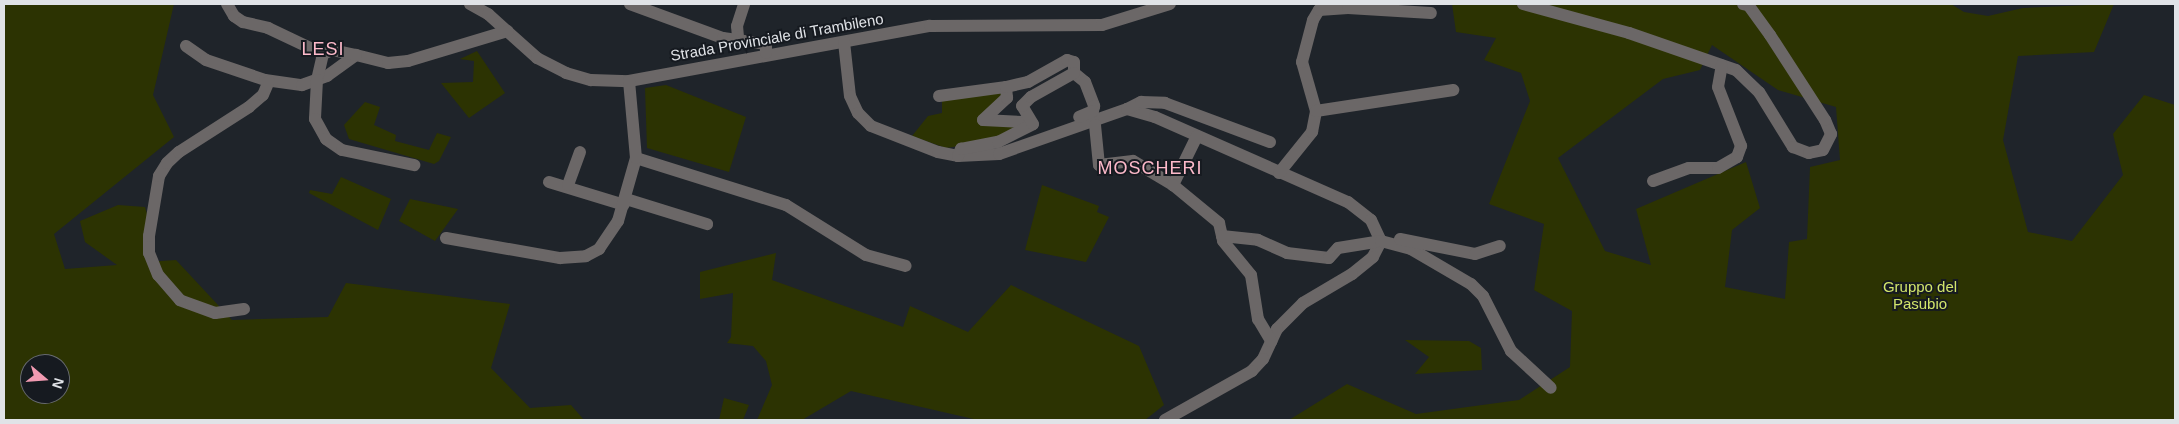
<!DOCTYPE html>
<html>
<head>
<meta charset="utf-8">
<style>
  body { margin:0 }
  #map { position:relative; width:2179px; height:424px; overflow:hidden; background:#1f242a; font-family:Helvetica,sans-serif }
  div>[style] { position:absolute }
  .green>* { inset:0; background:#2c3302 }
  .minor>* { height:12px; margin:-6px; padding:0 6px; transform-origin:6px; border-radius:6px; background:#6b6767 }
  span { translate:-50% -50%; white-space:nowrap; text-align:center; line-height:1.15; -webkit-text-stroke:4px #161a20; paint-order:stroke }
  .street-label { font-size:15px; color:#e0e3e7 }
  .park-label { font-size:15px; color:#d2e56b }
  .quarter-label { font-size:18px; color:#fdbaca; letter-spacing:1px }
  .frame { position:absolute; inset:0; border:5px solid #e0e3e7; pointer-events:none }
  .north { position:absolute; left:20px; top:354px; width:50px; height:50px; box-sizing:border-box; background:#161a20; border:1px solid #676a70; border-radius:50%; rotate:108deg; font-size:14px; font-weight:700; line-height:20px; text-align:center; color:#e0e3e7 }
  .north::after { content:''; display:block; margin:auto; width:18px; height:22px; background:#f19ab1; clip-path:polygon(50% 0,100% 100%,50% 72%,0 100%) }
</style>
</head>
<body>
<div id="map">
  <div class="green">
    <i style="clip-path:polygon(evenodd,4px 4px,174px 4px,153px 95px,174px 137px,54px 234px,65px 269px,117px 265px,85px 242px,80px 221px,118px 205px,145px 207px,148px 217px,143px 249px,147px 262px,176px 260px,232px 320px,328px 317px,346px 283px,510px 304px,491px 368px,530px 408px,571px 405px,584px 420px,4px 420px,4px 4px,30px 364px,60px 364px,60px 394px,30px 394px,30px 364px)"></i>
    <i style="clip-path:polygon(evenodd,1452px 4px,1951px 4px,1964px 12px,1988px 16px,2023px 8px,2114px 4px,2094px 52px,2018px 56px,2003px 140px,2028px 232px,2072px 241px,2123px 175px,2113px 134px,2144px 95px,2175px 105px,2175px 420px,1289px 420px,1347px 384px,1416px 414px,1519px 400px,1570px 367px,1572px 311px,1534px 290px,1544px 224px,1489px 204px,1530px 101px,1521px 73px,1484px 60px,1496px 38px,1456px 32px,1452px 4px,1712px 45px,1778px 90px,1836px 107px,1840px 160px,1810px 167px,1807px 239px,1789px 242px,1785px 299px,1725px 287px,1732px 230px,1760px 208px,1746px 162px,1636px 209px,1651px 265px,1605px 251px,1558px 158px,1663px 79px,1700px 70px,1712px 45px)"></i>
    <i style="clip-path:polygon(477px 51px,505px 93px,469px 118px,441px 83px,473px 82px,474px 61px,460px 59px)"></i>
    <i style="clip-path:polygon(666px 85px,746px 117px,729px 172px,647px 148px,645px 88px)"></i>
    <i style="clip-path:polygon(1003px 93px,981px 117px,1025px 124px,999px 140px,946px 148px,912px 136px,928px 116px,942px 113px,942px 100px)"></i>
    <i style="clip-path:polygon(365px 102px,380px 107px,374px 125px,396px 135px,395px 141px,429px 150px,437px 133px,451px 137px,439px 161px,434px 164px,349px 139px,344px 125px)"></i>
    <i style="clip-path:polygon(341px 177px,391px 199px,378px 230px,309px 193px,310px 190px,332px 194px)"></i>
    <i style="clip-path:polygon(1042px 185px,1099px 206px,1097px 212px,1109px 217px,1086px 262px,1025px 250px)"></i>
    <i style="clip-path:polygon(410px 199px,458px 209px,435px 241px,399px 221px)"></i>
    <i style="clip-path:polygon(776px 253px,772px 280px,903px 327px,910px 306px,968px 332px,1011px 285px,1139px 346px,1164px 405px,1145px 420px,978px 420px,851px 391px,802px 420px,757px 420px,772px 385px,766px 361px,753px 346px,727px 343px,731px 337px,733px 293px,700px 299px,700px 272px)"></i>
    <i style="clip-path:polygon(1405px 340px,1469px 341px,1481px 348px,1482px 370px,1415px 374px,1429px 357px)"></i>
    <i style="clip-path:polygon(724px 398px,749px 405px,743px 420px,719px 420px)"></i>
  </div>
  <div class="minor">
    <i style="left:227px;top:4px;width:14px;rotate:60deg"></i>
    <i style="left:234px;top:16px;width:11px;rotate:34deg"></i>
    <i style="left:243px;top:22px;width:26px;rotate:13deg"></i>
    <i style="left:268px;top:28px;width:61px;rotate:25.3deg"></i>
    <i style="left:470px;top:4px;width:21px;rotate:29deg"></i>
    <i style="left:488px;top:14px;width:66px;rotate:41.9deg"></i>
    <i style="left:537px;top:58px;width:33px;rotate:27deg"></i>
    <i style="left:566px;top:73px;width:26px;rotate:16deg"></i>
    <i style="left:591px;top:80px;width:38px;rotate:2deg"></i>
    <i style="left:629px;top:81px;width:306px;rotate:-10.4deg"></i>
    <i style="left:930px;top:26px;width:172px;rotate:-0.3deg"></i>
    <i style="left:1102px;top:25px;width:71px;rotate:-17.2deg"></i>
    <i style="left:630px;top:4px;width:99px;rotate:20.1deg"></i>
    <i style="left:723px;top:38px;width:43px;rotate:7.9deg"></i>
    <i style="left:766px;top:44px;width:9px;rotate:90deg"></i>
    <i style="left:1523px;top:4px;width:110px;rotate:15.3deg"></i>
    <i style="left:1629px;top:33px;width:113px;rotate:19.1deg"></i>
    <i style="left:1736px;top:70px;width:32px;rotate:44deg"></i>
    <i style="left:1759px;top:92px;width:65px;rotate:58.3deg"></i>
    <i style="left:1793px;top:147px;width:17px;rotate:21deg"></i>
    <i style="left:1809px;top:153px;width:14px;rotate:-12deg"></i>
    <i style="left:1823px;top:150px;width:18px;rotate:-63deg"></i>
    <i style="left:1831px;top:134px;width:15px;rotate:-113deg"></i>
    <i style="left:1825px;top:120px;width:101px;rotate:-122.9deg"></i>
    <i style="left:1770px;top:35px;width:37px;rotate:-126deg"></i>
    <i style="left:1748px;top:5px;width:5px;rotate:-169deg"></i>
    <i style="left:738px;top:37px;width:11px;rotate:-95deg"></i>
    <i style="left:737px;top:26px;width:23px;rotate:-72deg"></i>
    <i style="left:844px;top:42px;width:54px;rotate:83.7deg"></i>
    <i style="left:850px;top:96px;width:19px;rotate:65deg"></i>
    <i style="left:858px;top:113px;width:18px;rotate:45deg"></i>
    <i style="left:871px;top:126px;width:72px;rotate:21.2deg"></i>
    <i style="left:938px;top:152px;width:20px;rotate:11deg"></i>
    <i style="left:958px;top:156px;width:41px;rotate:-2.8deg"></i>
    <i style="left:999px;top:154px;width:136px;rotate:-19.4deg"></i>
    <i style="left:1127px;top:109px;width:29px;rotate:16deg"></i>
    <i style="left:1155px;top:117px;width:211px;rotate:23.8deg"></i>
    <i style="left:1348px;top:202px;width:29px;rotate:38deg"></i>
    <i style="left:1371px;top:220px;width:23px;rotate:65deg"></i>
    <i style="left:1381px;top:241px;width:18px;rotate:117deg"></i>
    <i style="left:1373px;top:257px;width:27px;rotate:141deg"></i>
    <i style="left:1352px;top:274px;width:57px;rotate:149.4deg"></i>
    <i style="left:1303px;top:303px;width:37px;rotate:135deg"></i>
    <i style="left:1277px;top:329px;width:33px;rotate:115deg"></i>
    <i style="left:1263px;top:359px;width:16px;rotate:133deg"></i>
    <i style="left:1252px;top:371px;width:100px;rotate:150.6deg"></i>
    <i style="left:186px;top:46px;width:24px;rotate:35deg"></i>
    <i style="left:206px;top:60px;width:62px;rotate:18.7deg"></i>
    <i style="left:265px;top:80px;width:37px;rotate:8deg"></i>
    <i style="left:302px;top:85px;width:27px;rotate:-20deg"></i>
    <i style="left:327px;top:76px;width:36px;rotate:-36deg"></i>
    <i style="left:356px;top:55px;width:33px;rotate:14deg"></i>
    <i style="left:388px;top:63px;width:20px;rotate:-6deg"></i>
    <i style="left:408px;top:61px;width:104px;rotate:-16.7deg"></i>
    <i style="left:356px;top:55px;width:25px;rotate:-168deg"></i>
    <i style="left:332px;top:50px;width:10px;rotate:156deg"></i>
    <i style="left:323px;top:54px;width:27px;rotate:103deg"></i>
    <i style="left:317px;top:80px;width:39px;rotate:93deg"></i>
    <i style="left:315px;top:119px;width:23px;rotate:61deg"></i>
    <i style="left:326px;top:139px;width:19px;rotate:35deg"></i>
    <i style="left:342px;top:150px;width:74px;rotate:11.8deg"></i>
    <i style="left:1074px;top:73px;width:14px;rotate:39deg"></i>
    <i style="left:1085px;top:82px;width:26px;rotate:69deg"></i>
    <i style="left:1094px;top:106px;width:5px;rotate:101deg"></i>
    <i style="left:1093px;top:111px;width:15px;rotate:157deg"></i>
    <i style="left:939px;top:96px;width:68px;rotate:-7.7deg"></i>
    <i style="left:1127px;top:109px;width:16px;rotate:-27deg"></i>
    <i style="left:1141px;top:102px;width:24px;rotate:2deg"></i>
    <i style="left:1165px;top:103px;width:112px;rotate:20.4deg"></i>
    <i style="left:1316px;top:111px;width:51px;rotate:-105.9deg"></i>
    <i style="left:1302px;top:62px;width:43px;rotate:-75.3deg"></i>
    <i style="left:1313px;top:20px;width:12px;rotate:-59deg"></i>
    <i style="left:1319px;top:10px;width:29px;rotate:-4deg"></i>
    <i style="left:1348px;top:8px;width:83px;rotate:3.4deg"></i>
    <i style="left:1028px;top:119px;width:7px;rotate:153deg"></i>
    <i style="left:1022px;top:122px;width:39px;rotate:-177deg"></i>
    <i style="left:983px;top:120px;width:33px;rotate:-43deg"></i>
    <i style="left:1007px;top:98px;width:11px;rotate:-95deg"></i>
    <i style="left:1006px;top:87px;width:23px;rotate:-13deg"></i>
    <i style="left:1028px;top:82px;width:45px;rotate:-29.4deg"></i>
    <i style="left:1067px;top:60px;width:7px;rotate:16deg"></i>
    <i style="left:1074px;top:62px;width:11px;rotate:90deg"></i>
    <i style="left:1095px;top:125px;width:40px;rotate:84.3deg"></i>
    <i style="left:1099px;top:165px;width:34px;rotate:-7deg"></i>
    <i style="left:1133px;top:161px;width:47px;rotate:31deg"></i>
    <i style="left:1197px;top:136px;width:55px;rotate:116.1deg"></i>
    <i style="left:1173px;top:185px;width:60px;rotate:39.6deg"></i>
    <i style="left:1219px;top:223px;width:18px;rotate:77deg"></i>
    <i style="left:1223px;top:241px;width:44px;rotate:50.5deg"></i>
    <i style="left:1251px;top:275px;width:45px;rotate:81deg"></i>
    <i style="left:1258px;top:319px;width:26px;rotate:59deg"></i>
    <i style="left:958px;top:156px;width:8px;rotate:-67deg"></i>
    <i style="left:961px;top:149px;width:38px;rotate:-11deg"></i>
    <i style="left:998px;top:142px;width:39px;rotate:-27deg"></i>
    <i style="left:1033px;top:124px;width:21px;rotate:-121deg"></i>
    <i style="left:1022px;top:106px;width:13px;rotate:-45deg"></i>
    <i style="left:1031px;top:97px;width:49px;rotate:-29.2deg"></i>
    <i style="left:636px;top:158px;width:157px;rotate:17.4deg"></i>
    <i style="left:786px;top:205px;width:94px;rotate:32deg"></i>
    <i style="left:866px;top:255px;width:41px;rotate:15.4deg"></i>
    <i style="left:1279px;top:173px;width:53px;rotate:-51.2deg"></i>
    <i style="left:1312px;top:132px;width:21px;rotate:-79deg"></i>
    <i style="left:1316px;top:111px;width:139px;rotate:-8.7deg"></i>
    <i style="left:1653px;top:181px;width:38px;rotate:-20deg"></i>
    <i style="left:1689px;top:168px;width:29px"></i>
    <i style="left:1718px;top:168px;width:22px;rotate:-30deg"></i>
    <i style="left:1737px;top:157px;width:12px;rotate:-70deg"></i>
    <i style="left:1741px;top:146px;width:63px;rotate:-111.3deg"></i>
    <i style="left:1718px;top:87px;width:22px;rotate:-80deg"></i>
    <i style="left:549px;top:182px;width:78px;rotate:17deg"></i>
    <i style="left:568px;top:185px;width:35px;rotate:-70deg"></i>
    <i style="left:626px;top:199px;width:85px;rotate:17.2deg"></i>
    <i style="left:1222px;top:236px;width:36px;rotate:6deg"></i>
    <i style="left:1258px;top:240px;width:32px;rotate:24deg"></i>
    <i style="left:1287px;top:253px;width:42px;rotate:6.8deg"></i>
    <i style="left:1329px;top:258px;width:13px;rotate:-48deg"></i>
    <i style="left:1338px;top:248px;width:44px;rotate:-9.2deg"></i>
    <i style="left:1381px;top:241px;width:31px;rotate:15deg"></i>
    <i style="left:1411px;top:249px;width:69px;rotate:30.3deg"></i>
    <i style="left:1471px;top:284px;width:17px;rotate:45deg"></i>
    <i style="left:1483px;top:296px;width:62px;rotate:63deg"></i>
    <i style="left:1511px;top:351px;width:54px;rotate:42.8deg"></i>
    <i style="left:446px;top:238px;width:116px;rotate:10deg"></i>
    <i style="left:560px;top:258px;width:26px;rotate:-4deg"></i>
    <i style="left:586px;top:256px;width:15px;rotate:-28deg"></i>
    <i style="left:599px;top:249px;width:34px;rotate:-56deg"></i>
    <i style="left:618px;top:221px;width:66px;rotate:-74.1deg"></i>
    <i style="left:636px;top:158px;width:77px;rotate:-95.2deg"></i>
    <i style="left:1400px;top:239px;width:76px;rotate:11.3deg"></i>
    <i style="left:1475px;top:254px;width:26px;rotate:-18deg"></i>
    <i style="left:244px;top:309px;width:29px;rotate:172deg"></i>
    <i style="left:215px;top:313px;width:37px;rotate:-160deg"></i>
    <i style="left:180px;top:300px;width:33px;rotate:-131deg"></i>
    <i style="left:158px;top:275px;width:24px;rotate:-112deg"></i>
    <i style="left:149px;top:253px;width:17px;rotate:-90deg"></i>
    <i style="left:149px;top:236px;width:61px;rotate:-80.5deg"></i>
    <i style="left:159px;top:176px;width:15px;rotate:-58deg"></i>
    <i style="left:167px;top:163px;width:16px;rotate:-43deg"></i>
    <i style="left:179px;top:152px;width:83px;rotate:-32.7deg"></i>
    <i style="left:249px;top:107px;width:18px;rotate:-41deg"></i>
    <i style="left:263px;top:95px;width:15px;rotate:-67deg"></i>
  </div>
  <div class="street-label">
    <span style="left:777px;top:37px;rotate:-10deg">Strada Provinciale di Trambileno</span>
  </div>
  <div class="park-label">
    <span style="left:1920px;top:295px">Gruppo del<br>Pasubio</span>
  </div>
  <div class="quarter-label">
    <span style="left:323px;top:49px">LESI</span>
    <span style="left:1150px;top:168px">MOSCHERI</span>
  </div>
  <div class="frame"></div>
  <div class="north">N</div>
</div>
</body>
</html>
